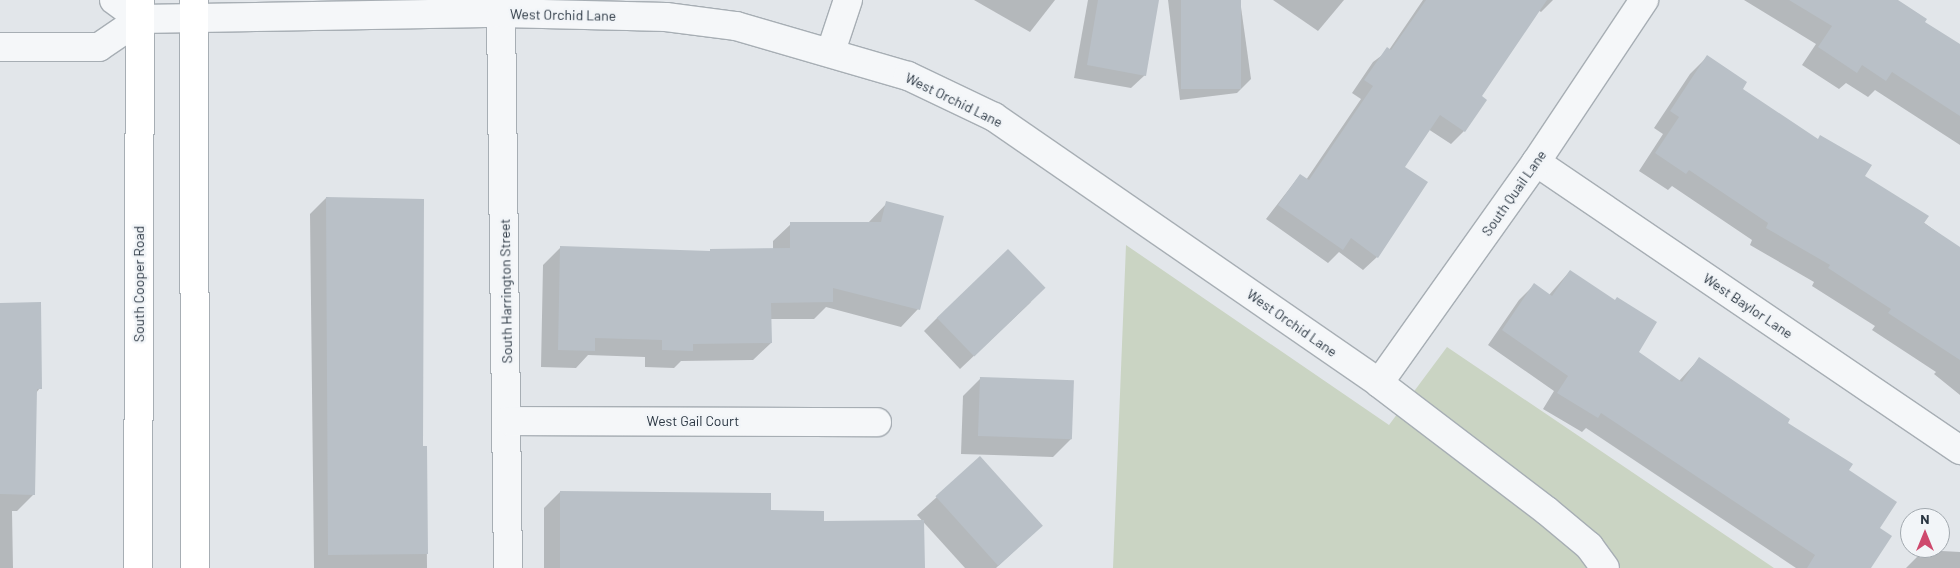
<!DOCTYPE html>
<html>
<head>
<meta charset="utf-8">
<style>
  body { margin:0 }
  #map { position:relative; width:1960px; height:568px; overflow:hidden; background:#e2e6ea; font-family:Barlow,sans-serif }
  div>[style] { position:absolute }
  .green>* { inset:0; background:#cad4c3 }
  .shadow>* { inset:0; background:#0003 }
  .building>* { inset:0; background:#b9c0c7; transform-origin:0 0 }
  .roads { filter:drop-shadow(1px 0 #a7aeb4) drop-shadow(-1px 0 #a7aeb4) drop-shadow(0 1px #a7aeb4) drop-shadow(0 -1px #a7aeb4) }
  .minor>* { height:28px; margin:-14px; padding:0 14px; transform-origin:14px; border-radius:14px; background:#f5f7f9 }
  .major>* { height:28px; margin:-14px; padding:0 14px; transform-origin:14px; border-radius:14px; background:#fff }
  span { translate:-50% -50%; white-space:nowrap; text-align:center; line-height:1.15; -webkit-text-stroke:5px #f2f5f8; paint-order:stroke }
  .street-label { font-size:14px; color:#2a3642 }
  .north { position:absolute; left:1900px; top:508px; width:50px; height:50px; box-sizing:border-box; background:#f2f5f8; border:1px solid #a2a9af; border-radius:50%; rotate:0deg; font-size:14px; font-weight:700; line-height:20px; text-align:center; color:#2a3642 }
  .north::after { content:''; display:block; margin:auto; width:18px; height:22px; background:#ce496d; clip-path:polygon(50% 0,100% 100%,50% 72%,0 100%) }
</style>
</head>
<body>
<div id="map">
  <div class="green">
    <i style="clip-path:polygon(1126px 245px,1389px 425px,1447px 347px,1774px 568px,1113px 568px)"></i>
  </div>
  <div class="shadow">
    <i style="clip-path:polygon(974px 0,1055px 0,1030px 32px)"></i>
    <i style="clip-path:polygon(1088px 0,1158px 0,1145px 75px,1131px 88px,1074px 78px)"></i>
    <i style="clip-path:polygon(1168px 0,1240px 0,1251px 79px,1237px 93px,1180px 100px)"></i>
    <i style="clip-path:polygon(1273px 0,1344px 0,1318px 31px)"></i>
    <i style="clip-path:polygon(1423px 0,1553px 0,1541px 12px,1538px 10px,1480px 97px,1464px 131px,1451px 144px,1428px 129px,1403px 167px,1377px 257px,1363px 270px,1339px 252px,1328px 263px,1266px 219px,1300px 175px,1306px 180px,1361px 99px,1352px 93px,1373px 62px,1389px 50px)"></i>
    <i style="clip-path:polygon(1744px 0,1896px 0,1923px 23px,1960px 45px,1960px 145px,1875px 90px,1868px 97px,1846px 83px,1839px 89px,1802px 65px,1816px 44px)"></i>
    <i style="clip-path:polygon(1707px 57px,1741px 89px,1960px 249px,1960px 395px,1934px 374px,1936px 372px,1872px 330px,1875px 326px,1812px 286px,1814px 282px,1750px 245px,1752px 240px,1672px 186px,1668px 190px,1639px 171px,1663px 134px,1654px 128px,1690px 74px)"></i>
    <i style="clip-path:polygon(326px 198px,421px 448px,426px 448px,427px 568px,314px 568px,310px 214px)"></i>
    <i style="clip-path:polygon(887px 203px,918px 309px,901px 327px,826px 307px,814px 319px,770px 319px,771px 343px,753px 360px,681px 361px,674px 368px,645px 367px,645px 357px,588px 355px,576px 368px,541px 367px,543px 265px,561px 247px,708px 252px,773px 249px,773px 241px,791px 224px,868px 223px)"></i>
    <i style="clip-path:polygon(1570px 271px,1637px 353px,1679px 381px,1699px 359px,1847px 471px,1879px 528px,1869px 568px,1796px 568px,1586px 428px,1582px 432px,1543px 409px,1554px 391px,1488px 345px,1519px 300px,1534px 285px,1549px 295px)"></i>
    <i style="clip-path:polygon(1031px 302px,960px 369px,924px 331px,937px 318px)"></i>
    <i style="clip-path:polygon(0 304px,40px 388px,36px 393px,34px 494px,17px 511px,12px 511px,13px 568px,0 568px)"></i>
    <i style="clip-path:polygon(981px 378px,1071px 439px,1053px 457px,961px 454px,963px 396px)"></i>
    <i style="clip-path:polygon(980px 458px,1041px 526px,996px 568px,965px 568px,917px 515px)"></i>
    <i style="clip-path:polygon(560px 492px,770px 512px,923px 568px,544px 568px,544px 508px)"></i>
    <i style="clip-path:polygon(1924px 550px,1960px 552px,1960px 568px,1906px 568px)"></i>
  </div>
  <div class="building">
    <i style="clip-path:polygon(1098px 0,1159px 0,1146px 76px,1087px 65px)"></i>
    <i style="left:1181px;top:0;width:60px;height:89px"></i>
    <i style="clip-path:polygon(1426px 0,1547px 0,1482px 96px,1487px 100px,1465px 132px,1440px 115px,1405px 167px,1428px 182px,1378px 258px,1351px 238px,1343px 250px,1278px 205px,1300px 174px,1309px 180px,1373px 86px,1364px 80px,1387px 47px,1391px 50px)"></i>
    <i style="clip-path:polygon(1789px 0,1898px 0,1927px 19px,1925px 22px,1960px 44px,1960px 116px,1892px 72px,1886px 81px,1862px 65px,1857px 73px,1818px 47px,1832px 26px)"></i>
    <i style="clip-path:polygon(1707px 55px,1747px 82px,1743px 89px,1818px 139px,1820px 135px,1872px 165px,1865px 176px,1929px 216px,1924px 223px,1960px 247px,1960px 360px,1888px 313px,1891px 309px,1828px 268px,1830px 265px,1766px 228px,1768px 223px,1689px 170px,1686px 174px,1655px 153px,1679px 117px,1670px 111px)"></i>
    <i style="clip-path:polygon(326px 197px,424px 199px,423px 446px,427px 446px,428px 554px,328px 555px)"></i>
    <i style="clip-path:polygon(886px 201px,944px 216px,920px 310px,833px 288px,833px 302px,771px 303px,772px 343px,693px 344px,693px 351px,662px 350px,662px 340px,595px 338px,595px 351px,558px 350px,560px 246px,710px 251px,710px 249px,790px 248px,790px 222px,881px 222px)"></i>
    <i style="left:1008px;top:249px;width:54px;height:99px;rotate:46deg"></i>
    <i style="clip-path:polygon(1570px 270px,1615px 300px,1617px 297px,1657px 322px,1639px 352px,1682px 382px,1699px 357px,1790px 419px,1788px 423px,1853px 464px,1849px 470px,1897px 502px,1880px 528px,1892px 536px,1871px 568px,1807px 568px,1815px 555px,1601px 413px,1598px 418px,1557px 393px,1568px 376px,1502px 330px,1534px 283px,1552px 296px)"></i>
    <i style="clip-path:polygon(41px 302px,42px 389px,37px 389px,35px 495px,0 494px,0 303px)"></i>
    <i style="left:980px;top:377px;width:94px;height:59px;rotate:2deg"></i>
    <i style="left:980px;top:456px;width:94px;height:60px;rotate:48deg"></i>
    <i style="clip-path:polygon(560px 491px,771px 493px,771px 510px,824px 511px,824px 521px,924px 520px,925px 568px,560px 568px)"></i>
  </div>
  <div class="roads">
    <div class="minor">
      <i style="left:114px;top:0;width:32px;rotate:36deg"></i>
      <i style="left:501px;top:13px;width:555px;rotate:89.28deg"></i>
      <i style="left:0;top:47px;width:99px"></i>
      <i style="left:99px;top:47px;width:50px;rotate:-34.3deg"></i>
      <i style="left:140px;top:19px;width:361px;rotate:-1deg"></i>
      <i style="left:501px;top:13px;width:165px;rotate:1.4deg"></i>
      <i style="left:666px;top:17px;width:71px;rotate:7.3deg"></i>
      <i style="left:736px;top:26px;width:179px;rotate:16.2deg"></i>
      <i style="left:908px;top:76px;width:95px;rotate:25.5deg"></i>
      <i style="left:994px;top:117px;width:468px;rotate:34.6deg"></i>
      <i style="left:1379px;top:383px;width:211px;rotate:37.3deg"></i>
      <i style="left:1547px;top:511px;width:55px;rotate:39.8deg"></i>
      <i style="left:1589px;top:546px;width:27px;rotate:54deg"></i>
      <i style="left:831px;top:51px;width:54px;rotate:-71.6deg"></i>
      <i style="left:1536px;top:162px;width:513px;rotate:34.19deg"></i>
      <i style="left:1379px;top:383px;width:271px;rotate:-54.6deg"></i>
      <i style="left:1536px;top:162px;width:195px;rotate:-56.3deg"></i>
      <i style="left:509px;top:421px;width:368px;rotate:0.2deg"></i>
    </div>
    <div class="major">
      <i style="left:194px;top:0;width:568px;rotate:89.9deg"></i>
      <i style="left:138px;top:568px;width:568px;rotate:-89.8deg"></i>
    </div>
  </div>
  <div class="street-label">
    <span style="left:563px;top:15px;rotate:1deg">West Orchid Lane</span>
    <span style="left:954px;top:100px;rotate:26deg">West Orchid Lane</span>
    <span style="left:1514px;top:193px;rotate:-55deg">South Quail Lane</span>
    <span style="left:139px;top:284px;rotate:-90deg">South Cooper Road</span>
    <span style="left:506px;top:291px;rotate:-91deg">South Harrington Street</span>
    <span style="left:1748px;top:306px;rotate:34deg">West Baylor Lane</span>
    <span style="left:1292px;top:323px;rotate:35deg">West Orchid Lane</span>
    <span style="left:693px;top:421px">West Gail Court</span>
  </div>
  <div class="north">N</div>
</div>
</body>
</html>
